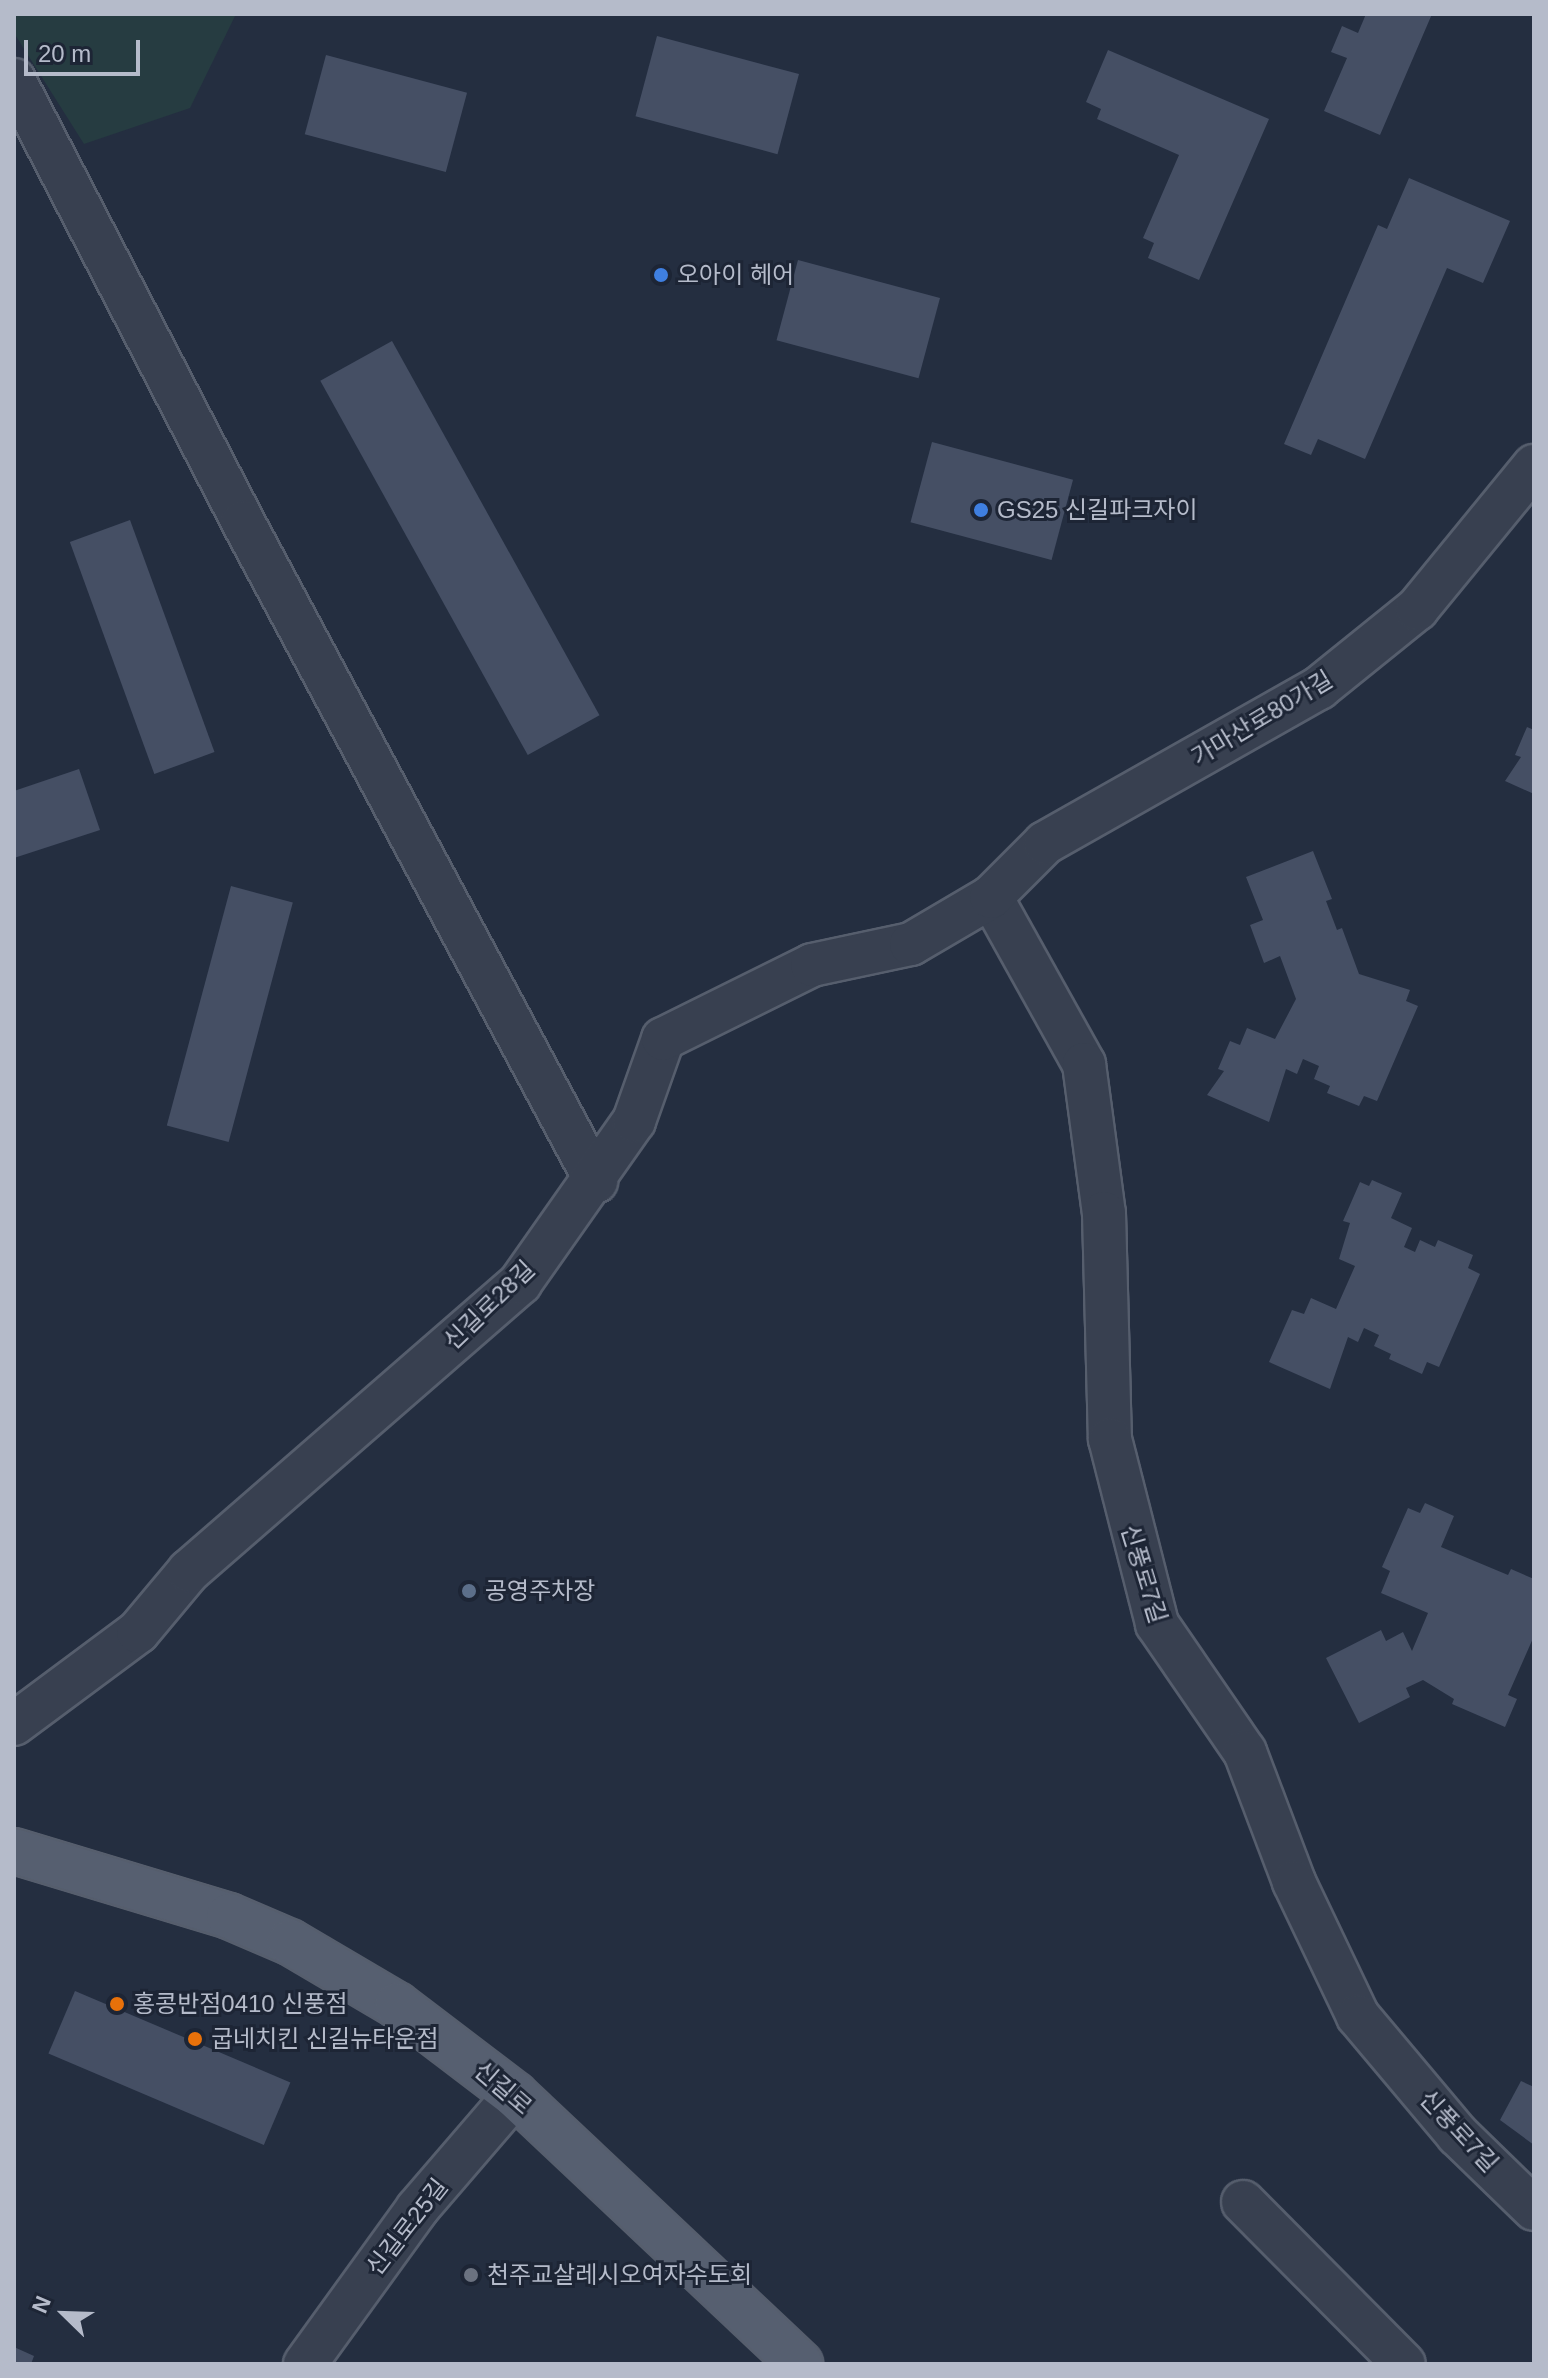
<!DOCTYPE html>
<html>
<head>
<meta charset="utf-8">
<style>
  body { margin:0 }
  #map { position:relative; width:1548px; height:2378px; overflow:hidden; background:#242e40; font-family:Helvetica,"Noto Sans KR",sans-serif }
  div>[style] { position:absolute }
  .green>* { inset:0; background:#263c41 }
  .building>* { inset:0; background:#454f64; transform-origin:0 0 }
  .roads { filter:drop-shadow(2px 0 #565e6d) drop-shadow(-2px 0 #565e6d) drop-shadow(0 2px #565e6d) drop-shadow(0 -2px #565e6d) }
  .minor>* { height:42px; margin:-21px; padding:0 21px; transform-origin:21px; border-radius:21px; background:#384050 }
  .major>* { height:44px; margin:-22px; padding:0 22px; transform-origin:22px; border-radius:22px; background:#565f70 }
  .dots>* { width:22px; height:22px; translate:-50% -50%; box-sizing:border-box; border:4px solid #1d2535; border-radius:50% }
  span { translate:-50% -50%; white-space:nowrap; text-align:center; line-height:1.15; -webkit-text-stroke:6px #1d2535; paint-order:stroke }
  .poi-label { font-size:24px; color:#b5bbca }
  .left { translate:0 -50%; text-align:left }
  .street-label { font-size:24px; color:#b5bbca }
  .frame { position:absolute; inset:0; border:16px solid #b5bbca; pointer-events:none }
  .north { position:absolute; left:24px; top:2274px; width:80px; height:80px; -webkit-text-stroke:6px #1d2535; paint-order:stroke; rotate:293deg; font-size:22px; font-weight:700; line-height:32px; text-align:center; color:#b5bbca }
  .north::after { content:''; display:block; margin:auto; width:28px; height:36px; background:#b5bbca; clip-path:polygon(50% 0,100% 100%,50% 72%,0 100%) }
  .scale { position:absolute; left:24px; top:40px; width:116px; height:36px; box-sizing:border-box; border:4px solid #b5bbca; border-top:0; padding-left:10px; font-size:24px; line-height:28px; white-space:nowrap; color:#b5bbca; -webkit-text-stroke:6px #1d2535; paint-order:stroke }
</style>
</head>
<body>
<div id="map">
  <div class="green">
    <i style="clip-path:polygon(14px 14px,236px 14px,190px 108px,84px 144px,14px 33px)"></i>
  </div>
  <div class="building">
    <i style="clip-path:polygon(1366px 14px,1432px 14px,1380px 135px,1324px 111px,1347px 58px,1331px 52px,1342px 26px,1358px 33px)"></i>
    <i style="left:657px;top:36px;width:147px;height:83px;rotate:15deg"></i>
    <i style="clip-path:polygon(1108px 50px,1269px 119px,1199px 280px,1148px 258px,1154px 243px,1143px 238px,1179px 155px,1097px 119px,1101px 109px,1086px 102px)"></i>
    <i style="left:326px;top:55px;width:146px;height:82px;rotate:15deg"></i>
    <i style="clip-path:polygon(1409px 178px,1510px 221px,1483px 283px,1447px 268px,1365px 459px,1318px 439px,1311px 455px,1284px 444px,1378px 225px,1387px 229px)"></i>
    <i style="left:798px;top:260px;width:147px;height:83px;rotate:15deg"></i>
    <i style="left:392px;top:341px;width:428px;height:82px;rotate:61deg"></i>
    <i style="left:932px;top:442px;width:146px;height:83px;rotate:15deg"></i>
    <i style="left:130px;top:520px;width:247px;height:64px;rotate:70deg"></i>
    <i style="clip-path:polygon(1527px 727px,1534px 730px,1534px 794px,1505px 781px,1521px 757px,1515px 755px)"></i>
    <i style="clip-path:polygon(79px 769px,100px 830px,14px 858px,14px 791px)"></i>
    <i style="clip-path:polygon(1313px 851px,1332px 899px,1326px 901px,1337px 930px,1342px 928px,1359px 974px,1410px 990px,1406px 1001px,1418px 1006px,1377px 1101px,1364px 1096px,1359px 1106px,1327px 1093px,1330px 1086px,1314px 1079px,1319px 1066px,1303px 1059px,1297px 1074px,1286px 1069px,1269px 1122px,1207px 1095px,1224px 1071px,1218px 1069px,1230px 1041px,1240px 1045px,1247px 1028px,1275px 1039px,1296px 999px,1280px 956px,1264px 963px,1250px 925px,1263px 920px,1246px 877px)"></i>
    <i style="left:231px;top:886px;width:64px;height:248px;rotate:15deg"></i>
    <i style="clip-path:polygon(1372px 1180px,1402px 1193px,1391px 1218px,1412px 1228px,1404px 1247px,1415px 1252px,1420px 1240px,1435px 1247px,1438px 1240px,1473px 1255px,1468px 1268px,1480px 1274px,1439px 1367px,1427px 1362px,1422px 1374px,1389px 1359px,1391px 1354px,1374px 1346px,1379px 1335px,1364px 1328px,1358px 1342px,1348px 1337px,1330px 1389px,1269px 1362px,1292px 1310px,1304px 1314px,1311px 1298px,1336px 1309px,1355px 1266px,1339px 1259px,1350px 1223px,1343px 1221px,1360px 1182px,1369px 1186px)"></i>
    <i style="clip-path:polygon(1425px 1503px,1454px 1516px,1441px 1547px,1508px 1575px,1511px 1569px,1534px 1579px,1534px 1636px,1508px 1695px,1517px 1699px,1505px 1727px,1452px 1704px,1454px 1699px,1423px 1680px,1406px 1688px,1410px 1697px,1359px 1723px,1326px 1658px,1381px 1630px,1386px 1641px,1403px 1632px,1412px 1651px,1428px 1613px,1381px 1593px,1390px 1571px,1382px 1567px,1408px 1508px,1420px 1513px)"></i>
    <i style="left:75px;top:1991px;width:234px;height:68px;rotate:23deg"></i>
    <i style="clip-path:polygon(1521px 2081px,1534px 2087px,1534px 2145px,1500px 2120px)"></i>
    <i style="clip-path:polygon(14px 2347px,34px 2356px,31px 2364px,14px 2364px)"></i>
  </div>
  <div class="roads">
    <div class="minor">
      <i style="left:14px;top:80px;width:498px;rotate:62.6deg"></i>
      <i style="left:243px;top:522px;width:748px;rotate:61.82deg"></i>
      <i style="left:991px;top:897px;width:191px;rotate:60.9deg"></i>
      <i style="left:1084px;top:1064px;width:150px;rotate:82.4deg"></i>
      <i style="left:1104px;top:1213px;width:226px;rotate:88.5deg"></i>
      <i style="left:1110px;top:1439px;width:191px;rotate:75.7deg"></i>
      <i style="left:1157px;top:1624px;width:155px;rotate:55.5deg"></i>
      <i style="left:1245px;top:1752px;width:139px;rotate:69.3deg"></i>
      <i style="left:1294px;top:1882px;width:148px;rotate:64.5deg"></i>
      <i style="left:1358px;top:2016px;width:155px;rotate:50deg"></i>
      <i style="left:1458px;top:2135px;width:106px;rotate:44.2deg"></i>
      <i style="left:14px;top:1724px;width:154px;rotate:-36.6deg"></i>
      <i style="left:138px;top:1632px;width:80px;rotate:-50.1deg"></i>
      <i style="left:189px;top:1571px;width:439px;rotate:-41deg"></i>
      <i style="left:520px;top:1283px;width:198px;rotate:-54.9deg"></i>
      <i style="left:634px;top:1121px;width:87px;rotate:-70.5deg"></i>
      <i style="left:663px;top:1039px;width:166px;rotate:-26.4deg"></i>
      <i style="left:812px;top:965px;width:101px;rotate:-12deg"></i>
      <i style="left:911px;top:944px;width:93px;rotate:-30.4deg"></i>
      <i style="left:991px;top:897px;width:76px;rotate:-45deg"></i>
      <i style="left:1045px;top:843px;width:315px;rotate:-29.5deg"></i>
      <i style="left:1319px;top:688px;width:126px;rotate:-38.9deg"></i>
      <i style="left:1417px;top:609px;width:185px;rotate:-50.7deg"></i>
      <i style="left:1243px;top:2202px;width:228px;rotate:45.2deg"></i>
      <i style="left:305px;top:2364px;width:191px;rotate:-54.1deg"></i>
      <i style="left:417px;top:2209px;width:150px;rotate:-49.3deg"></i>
    </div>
    <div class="major">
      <i style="left:14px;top:1851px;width:225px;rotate:16.8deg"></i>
      <i style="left:229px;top:1916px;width:66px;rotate:23.1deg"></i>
      <i style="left:290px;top:1942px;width:124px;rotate:30.5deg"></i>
      <i style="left:397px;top:2005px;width:148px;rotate:37.3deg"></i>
      <i style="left:515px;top:2095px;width:392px;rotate:43.3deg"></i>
    </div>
  </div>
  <div class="dots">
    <i style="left:661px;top:275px;background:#3f7fe0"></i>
    <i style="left:981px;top:510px;background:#3f7fe0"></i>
    <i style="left:469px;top:1591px;background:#5c6f8a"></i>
    <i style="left:117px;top:2004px;background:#e8710a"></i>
    <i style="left:195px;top:2039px;background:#e8710a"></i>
    <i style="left:471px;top:2275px;background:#6b7280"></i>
  </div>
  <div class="poi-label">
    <span class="left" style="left:677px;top:275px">오아이 헤어</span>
    <span class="left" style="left:997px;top:510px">GS25 신길파크자이</span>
    <span class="left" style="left:485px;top:1591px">공영주차장</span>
    <span class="left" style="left:133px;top:2004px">홍콩반점0410 신풍점</span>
    <span class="left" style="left:211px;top:2039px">굽네치킨 신길뉴타운점</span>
    <span class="left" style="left:487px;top:2275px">천주교살레시오여자수도회</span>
  </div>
  <div class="street-label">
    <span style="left:1262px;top:718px;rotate:-31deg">가마산로80가길</span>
    <span style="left:489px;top:1305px;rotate:-44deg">신길로28길</span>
    <span style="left:1144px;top:1574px;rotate:73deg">신풍로7길</span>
    <span style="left:503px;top:2088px;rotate:41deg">신길로</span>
    <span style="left:1459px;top:2131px;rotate:47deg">신풍로7길</span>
    <span style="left:407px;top:2227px;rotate:-52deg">신길로25길</span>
  </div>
  <div class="frame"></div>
  <div class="north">N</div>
  <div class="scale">20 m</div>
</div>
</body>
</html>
